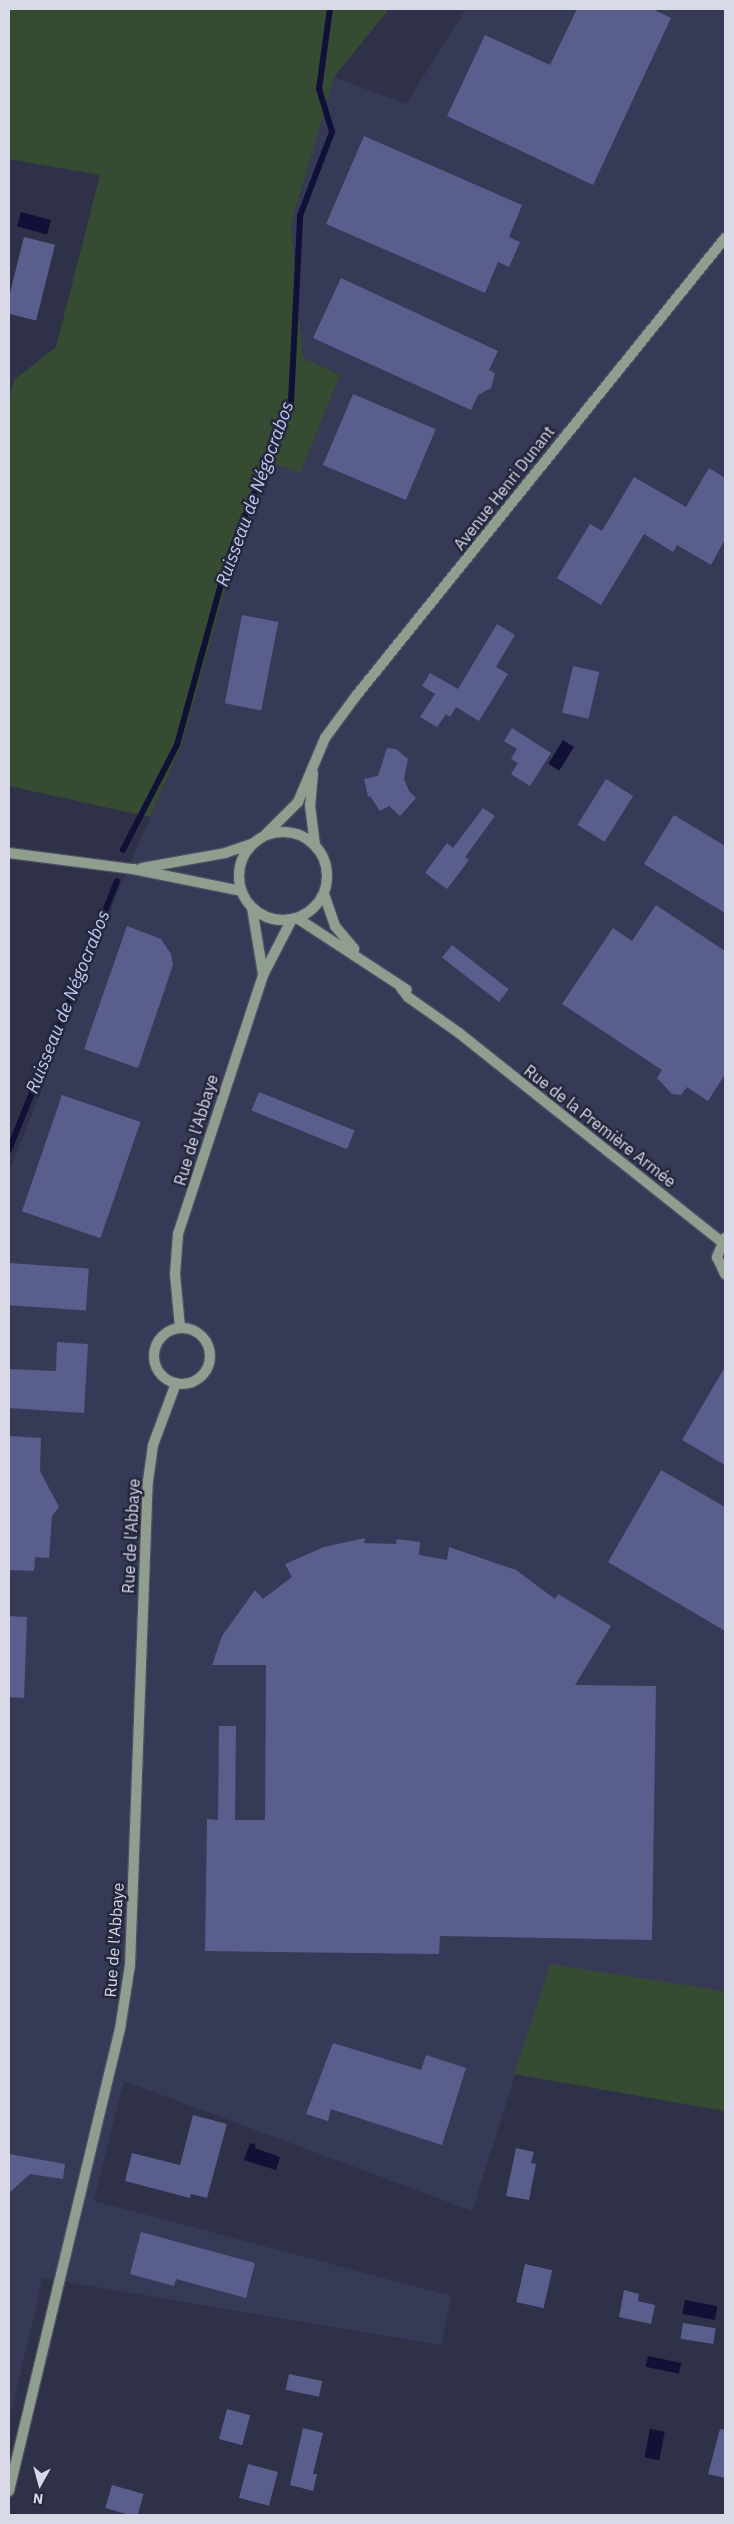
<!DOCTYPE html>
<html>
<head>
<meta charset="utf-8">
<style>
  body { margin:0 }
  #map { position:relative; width:734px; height:2524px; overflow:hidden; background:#2e3147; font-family:"IBM Plex Sans",sans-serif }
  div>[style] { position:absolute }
  .built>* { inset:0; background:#373a57 }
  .green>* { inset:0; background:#354c33 }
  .water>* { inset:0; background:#111037; transform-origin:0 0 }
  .stream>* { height:5.5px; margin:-2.75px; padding:0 2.75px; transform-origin:2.75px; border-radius:2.75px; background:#111037 }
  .building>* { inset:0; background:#595e8c; transform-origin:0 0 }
  .roads { filter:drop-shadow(1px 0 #4d4f64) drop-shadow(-1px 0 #4d4f64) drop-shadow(0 1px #4d4f64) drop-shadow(0 -1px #4d4f64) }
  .secondary>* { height:10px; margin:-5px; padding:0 5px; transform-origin:5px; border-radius:5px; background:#909e8f }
  .secondary>.ring { margin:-5px; padding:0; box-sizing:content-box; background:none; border:10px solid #909e8f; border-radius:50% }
  span { translate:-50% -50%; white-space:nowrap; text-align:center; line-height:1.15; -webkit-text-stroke:5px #25273c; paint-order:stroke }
  .street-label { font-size:16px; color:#d8dae8 }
  .water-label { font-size:18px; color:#c3caf6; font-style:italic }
  .frame { position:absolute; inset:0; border:10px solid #d8dae8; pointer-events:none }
  .north { position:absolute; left:15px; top:2459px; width:50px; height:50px; -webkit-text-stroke:4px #25273c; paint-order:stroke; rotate:187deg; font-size:14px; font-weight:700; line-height:20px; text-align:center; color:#d8dae8 }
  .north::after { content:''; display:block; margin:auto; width:18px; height:22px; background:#d8dae8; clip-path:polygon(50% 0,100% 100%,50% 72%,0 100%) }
</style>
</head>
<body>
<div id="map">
  <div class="built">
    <i style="clip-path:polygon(466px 9px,725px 9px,725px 1991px,550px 1965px,472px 2211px,124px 2081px,94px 2201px,451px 2296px,441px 2345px,43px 2278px,9px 2421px,9px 1173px,120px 887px,182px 745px,233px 561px,274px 463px,300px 473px,340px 375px,303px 358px,291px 225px,334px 77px,406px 104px)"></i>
  </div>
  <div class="green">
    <i style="clip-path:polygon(9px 9px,389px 9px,334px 77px,291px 225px,303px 358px,340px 375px,300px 473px,274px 463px,233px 561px,182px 745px,150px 817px,9px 786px,9px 401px,14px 380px,56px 347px,100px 175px,9px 159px)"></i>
    <i style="clip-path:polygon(550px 1964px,725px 1991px,725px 2111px,514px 2074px)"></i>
  </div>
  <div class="water">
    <i style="left:21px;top:212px;width:31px;height:15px;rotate:15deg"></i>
    <i style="left:563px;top:740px;width:13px;height:28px;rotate:32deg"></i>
    <i style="clip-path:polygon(250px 2143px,256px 2145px,255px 2148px,280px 2157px,276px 2170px,244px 2160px)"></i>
    <i style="left:685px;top:2300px;width:33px;height:14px;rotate:11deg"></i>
    <i style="left:648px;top:2356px;width:34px;height:11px;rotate:12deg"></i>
    <i style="left:650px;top:2429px;width:15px;height:29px;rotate:11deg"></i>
  </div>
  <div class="stream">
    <i style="left:123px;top:850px;width:118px;rotate:-62.8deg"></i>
    <i style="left:177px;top:745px;width:194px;rotate:-74.7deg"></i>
    <i style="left:228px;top:558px;width:167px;rotate:-67.9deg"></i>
    <i style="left:291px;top:403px;width:187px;rotate:-87.2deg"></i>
    <i style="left:300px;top:216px;width:90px;rotate:-69.1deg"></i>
    <i style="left:332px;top:132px;width:45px;rotate:-106.8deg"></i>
    <i style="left:319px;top:89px;width:81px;rotate:-82.2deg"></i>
    <i style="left:9px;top:1150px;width:289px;rotate:-68.1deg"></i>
  </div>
  <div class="building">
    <i style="clip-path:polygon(577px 9px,652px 9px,671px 18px,593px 185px,447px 116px,485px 35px,550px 65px)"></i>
    <i style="clip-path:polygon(364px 136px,522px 205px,509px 237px,520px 242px,509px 267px,498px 262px,485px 293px,326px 224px)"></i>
    <i style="left:24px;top:237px;width:32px;height:78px;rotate:14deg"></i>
    <i style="clip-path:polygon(341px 278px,498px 351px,489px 370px,495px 373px,491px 388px,478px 395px,471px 410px,313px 338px)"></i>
    <i style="left:353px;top:394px;width:90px;height:77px;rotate:23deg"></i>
    <i style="clip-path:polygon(709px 468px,725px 478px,725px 539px,711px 565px,677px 545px,673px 552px,644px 534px,601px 605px,557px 578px,590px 524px,602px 531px,634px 477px,686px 507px)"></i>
    <i style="left:242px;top:615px;width:37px;height:90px;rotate:11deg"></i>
    <i style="clip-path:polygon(497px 624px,515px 635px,496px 667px,508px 674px,479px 721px,456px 707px,450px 717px,446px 714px,437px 727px,420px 717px,435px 694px,422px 686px,430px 673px,458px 689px)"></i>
    <i style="left:573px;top:666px;width:27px;height:48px;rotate:13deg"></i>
    <i style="clip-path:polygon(512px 728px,551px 753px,530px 786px,511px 774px,518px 763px,511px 759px,517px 749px,504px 741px)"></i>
    <i style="clip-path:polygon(387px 748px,396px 749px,408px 759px,404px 779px,409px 791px,416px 798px,400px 816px,389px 806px,380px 811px,370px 796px,368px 797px,366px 787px,364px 779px,378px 776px)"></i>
    <i style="left:606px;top:779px;width:32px;height:54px;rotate:32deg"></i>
    <i style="clip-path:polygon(483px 808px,495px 816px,465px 857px,469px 860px,447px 889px,425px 873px,447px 843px,453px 848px)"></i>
    <i style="clip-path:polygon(674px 815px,725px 846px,725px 913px,644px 864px)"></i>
    <i style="clip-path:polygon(656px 905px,725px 951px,725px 1074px,708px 1101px,687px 1087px,681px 1095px,672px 1094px,657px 1078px,662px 1070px,562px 1004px,613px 928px,632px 941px)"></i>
    <i style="clip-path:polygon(127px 926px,161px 939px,171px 954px,173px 965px,138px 1068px,84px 1049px)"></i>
    <i style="left:452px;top:945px;width:72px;height:16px;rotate:38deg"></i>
    <i style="left:259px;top:1092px;width:103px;height:20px;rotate:22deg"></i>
    <i style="left:62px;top:1095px;width:83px;height:123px;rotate:19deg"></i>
    <i style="left:9px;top:1263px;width:80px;height:42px;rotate:4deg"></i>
    <i style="clip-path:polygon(57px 1342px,88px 1344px,84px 1413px,9px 1408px,9px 1369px,56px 1371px)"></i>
    <i style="clip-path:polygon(725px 1367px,725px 1465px,682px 1440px)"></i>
    <i style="clip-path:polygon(9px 1436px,41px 1438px,40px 1471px,59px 1507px,52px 1516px,49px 1558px,35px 1557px,34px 1571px,9px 1570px)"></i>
    <i style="clip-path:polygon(661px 1470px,725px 1507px,725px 1631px,608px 1562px)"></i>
    <i style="clip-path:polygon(365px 1538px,364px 1543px,396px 1544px,397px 1539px,420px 1542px,419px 1555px,447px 1560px,449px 1547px,516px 1570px,555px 1599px,558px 1594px,611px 1626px,575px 1685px,656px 1686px,652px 1940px,440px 1936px,439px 1954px,205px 1951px,207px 1819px,218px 1820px,219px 1726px,236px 1726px,235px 1820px,265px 1820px,266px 1665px,212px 1665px,222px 1636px,255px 1590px,263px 1599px,292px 1577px,285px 1564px,324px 1547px)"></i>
    <i style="clip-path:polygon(9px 1616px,27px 1617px,24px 1698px,9px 1697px)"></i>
    <i style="clip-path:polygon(333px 2043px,421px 2070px,426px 2055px,466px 2068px,442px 2145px,331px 2109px,328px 2121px,306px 2114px)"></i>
    <i style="clip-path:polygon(193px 2115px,227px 2124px,207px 2198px,191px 2194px,190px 2198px,125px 2181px,132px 2153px,180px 2165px)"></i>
    <i style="clip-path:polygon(516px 2148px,534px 2152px,531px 2163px,536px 2164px,529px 2200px,506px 2196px)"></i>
    <i style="clip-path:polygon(9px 2154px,65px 2164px,63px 2179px,30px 2174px,9px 2193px)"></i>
    <i style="clip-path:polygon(141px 2232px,255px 2263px,246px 2298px,176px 2279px,174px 2286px,130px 2274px)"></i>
    <i style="left:525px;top:2264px;width:28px;height:39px;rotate:13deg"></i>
    <i style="clip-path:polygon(624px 2290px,639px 2294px,638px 2301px,655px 2305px,651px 2324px,619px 2317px)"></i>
    <i style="left:683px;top:2323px;width:33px;height:16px;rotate:9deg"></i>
    <i style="left:289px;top:2374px;width:34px;height:16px;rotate:12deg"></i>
    <i style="left:227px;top:2409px;width:24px;height:31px;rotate:15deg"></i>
    <i style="clip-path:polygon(303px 2428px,323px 2433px,313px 2474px,317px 2474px,313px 2491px,290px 2485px)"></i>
    <i style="clip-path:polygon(720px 2429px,725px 2430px,725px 2478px,708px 2474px)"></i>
    <i style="left:248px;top:2464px;width:31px;height:35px;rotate:15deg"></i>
    <i style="left:112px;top:2485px;width:33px;height:24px;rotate:16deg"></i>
  </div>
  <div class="roads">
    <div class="secondary">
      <i style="left:313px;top:773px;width:32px;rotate:95deg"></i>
      <i style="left:310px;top:805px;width:40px;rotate:82.9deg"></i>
      <i class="ring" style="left:239px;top:832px;width:78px;height:78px"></i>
      <i style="left:266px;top:834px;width:45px;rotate:-45deg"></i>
      <i style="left:298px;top:802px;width:69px;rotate:-67.1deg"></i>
      <i style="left:325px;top:738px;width:52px;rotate:-53.6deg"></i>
      <i style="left:356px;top:696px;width:588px;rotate:-51.14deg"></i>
      <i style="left:9px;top:853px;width:125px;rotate:7.4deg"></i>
      <i style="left:133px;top:869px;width:110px;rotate:11.5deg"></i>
      <i style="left:142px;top:868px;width:84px;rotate:-10.2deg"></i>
      <i style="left:225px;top:853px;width:28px;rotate:-19deg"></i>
      <i style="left:324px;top:894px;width:34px;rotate:71deg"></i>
      <i style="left:335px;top:926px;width:30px;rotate:50deg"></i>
      <i style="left:252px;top:908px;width:67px;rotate:80.5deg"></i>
      <i style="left:297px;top:918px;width:131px;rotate:33.2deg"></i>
      <i style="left:401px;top:988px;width:11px;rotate:52deg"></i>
      <i style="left:408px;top:997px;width:62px;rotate:35.2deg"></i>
      <i style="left:459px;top:1033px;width:336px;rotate:38.5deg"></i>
      <i style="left:725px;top:1238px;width:21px;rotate:113deg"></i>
      <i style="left:717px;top:1257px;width:19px;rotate:65deg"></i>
      <i style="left:180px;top:1327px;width:53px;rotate:-95.4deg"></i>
      <i style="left:175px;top:1274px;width:40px;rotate:-85.7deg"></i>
      <i style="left:178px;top:1234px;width:273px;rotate:-71.8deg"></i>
      <i style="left:263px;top:975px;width:63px;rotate:-62.6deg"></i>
      <i class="ring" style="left:154px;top:1328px;width:46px;height:46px"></i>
      <i style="left:9px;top:2491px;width:475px;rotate:-76.5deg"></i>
      <i style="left:120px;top:2029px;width:65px;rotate:-81.1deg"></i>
      <i style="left:130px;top:1965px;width:484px;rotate:-87.9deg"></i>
      <i style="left:148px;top:1481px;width:36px;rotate:-82deg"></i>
      <i style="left:153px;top:1445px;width:66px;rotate:-69.6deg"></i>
    </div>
  </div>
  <div class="street-label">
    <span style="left:504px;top:488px;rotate:-52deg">Avenue Henri Dunant</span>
    <span style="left:600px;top:1126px;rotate:38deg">Rue de la Première Armée</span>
    <span style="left:196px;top:1130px;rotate:-73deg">Rue de l'Abbaye</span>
    <span style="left:131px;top:1536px;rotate:-87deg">Rue de l'Abbaye</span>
    <span style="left:114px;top:1940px;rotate:-86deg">Rue de l'Abbaye</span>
  </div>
  <div class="water-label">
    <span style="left:255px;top:494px;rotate:-70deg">Ruisseau de Négocrabos</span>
    <span style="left:68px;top:1002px;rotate:-68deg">Ruisseau de Négocrabos</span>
  </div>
  <div class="frame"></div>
  <div class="north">N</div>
</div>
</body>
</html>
